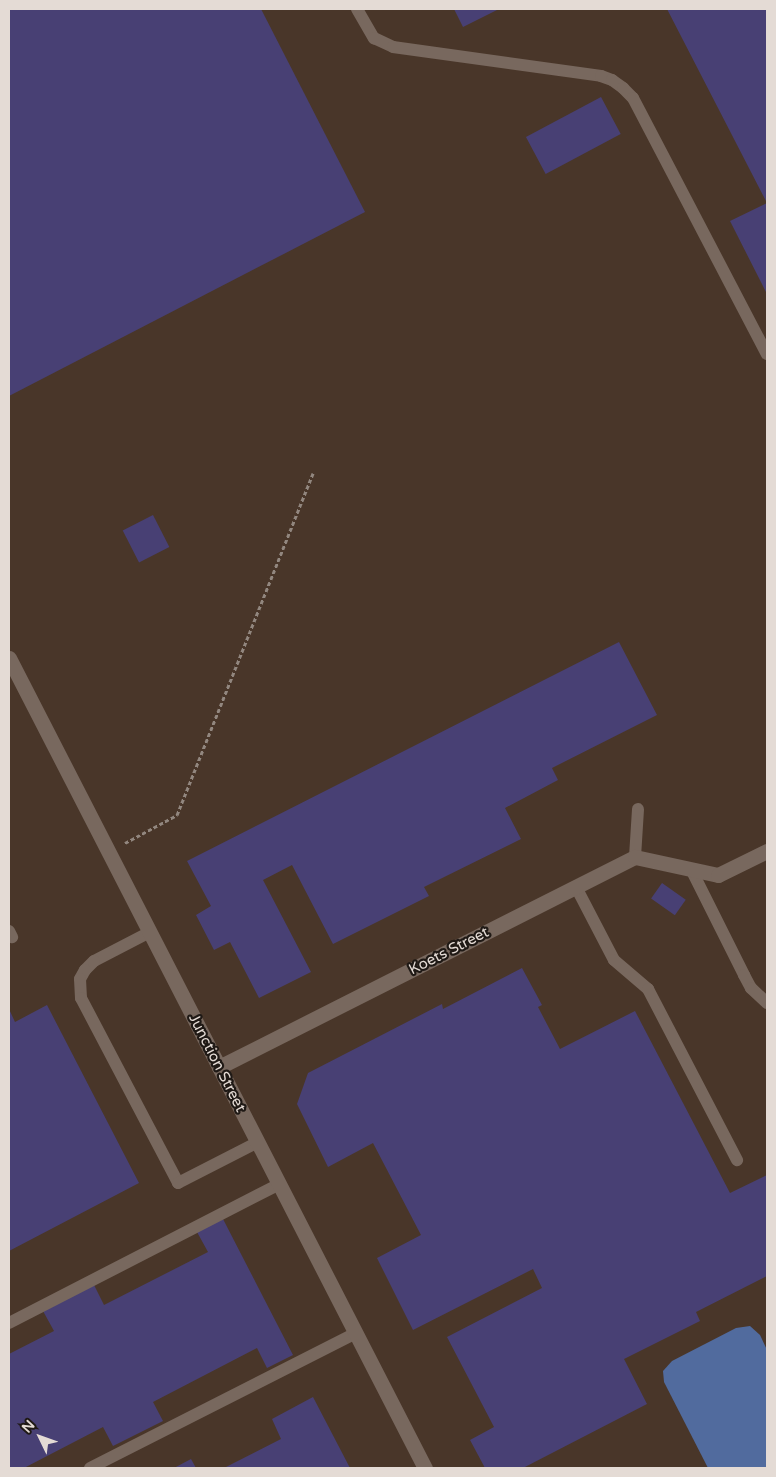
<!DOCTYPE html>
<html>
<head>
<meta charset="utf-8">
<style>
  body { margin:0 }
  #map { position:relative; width:776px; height:1477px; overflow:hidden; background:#3d2f26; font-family:"Varela Round",sans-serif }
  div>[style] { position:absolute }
  .built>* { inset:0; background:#493629; transform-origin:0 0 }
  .water>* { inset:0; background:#516b9e }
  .building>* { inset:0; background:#484074; transform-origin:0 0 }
  .path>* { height:3px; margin-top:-1.5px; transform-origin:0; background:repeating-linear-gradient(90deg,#92877f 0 4px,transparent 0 6.5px) }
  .service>* { height:12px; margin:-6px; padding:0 6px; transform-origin:6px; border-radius:6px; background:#78685e }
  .minor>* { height:15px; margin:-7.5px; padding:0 7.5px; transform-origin:7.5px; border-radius:7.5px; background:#78685e }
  span { translate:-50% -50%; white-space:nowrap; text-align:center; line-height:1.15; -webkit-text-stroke:4.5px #1f1915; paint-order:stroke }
  .street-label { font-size:15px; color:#e4dbd5 }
  .frame { position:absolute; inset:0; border:10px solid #e4dbd5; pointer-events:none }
  .north { position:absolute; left:15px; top:1412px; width:50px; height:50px; -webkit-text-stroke:4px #1f1915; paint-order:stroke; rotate:312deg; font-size:14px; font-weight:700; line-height:20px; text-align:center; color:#e4dbd5 }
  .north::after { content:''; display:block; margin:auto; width:18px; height:22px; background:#e4dbd5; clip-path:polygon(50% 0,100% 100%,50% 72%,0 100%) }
</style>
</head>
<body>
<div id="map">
  <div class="built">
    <i style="left:9px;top:9px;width:758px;height:1459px"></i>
  </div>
  <div class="water">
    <i style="clip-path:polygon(750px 1326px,760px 1335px,767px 1350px,767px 1468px,708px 1468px,664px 1382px,663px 1371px,672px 1361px,736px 1328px)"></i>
  </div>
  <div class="building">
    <i style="clip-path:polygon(11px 9px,261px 9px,365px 212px,9px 396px,9px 10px)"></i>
    <i style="clip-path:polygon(454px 9px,499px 9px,463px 27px)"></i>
    <i style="clip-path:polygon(667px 9px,767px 9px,767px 294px,730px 221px,767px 203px)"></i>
    <i style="left:601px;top:97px;width:42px;height:85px;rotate:62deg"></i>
    <i style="left:153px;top:515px;width:36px;height:34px;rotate:63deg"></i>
    <i style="clip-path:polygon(619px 642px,657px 715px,552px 768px,558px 780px,505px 808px,521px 839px,424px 887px,429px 896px,333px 944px,292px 865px,263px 880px,311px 972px,259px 998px,230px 942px,214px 950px,196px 915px,211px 906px,187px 861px)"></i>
    <i style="left:662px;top:883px;width:29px;height:19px;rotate:35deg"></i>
    <i style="clip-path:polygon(522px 968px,542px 1005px,538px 1007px,560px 1049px,635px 1011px,730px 1193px,767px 1175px,767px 1276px,696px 1312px,700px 1321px,624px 1359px,647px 1404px,523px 1468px,485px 1468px,470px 1440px,494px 1427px,447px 1337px,542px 1288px,533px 1269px,413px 1330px,377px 1258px,421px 1235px,373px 1143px,328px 1167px,297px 1104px,308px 1073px,442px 1004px,443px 1009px)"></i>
    <i style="clip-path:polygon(47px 1005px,139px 1183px,9px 1251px,9px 1009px,15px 1022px)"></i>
    <i style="clip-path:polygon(223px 1219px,293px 1355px,267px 1368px,257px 1348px,153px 1402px,163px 1421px,113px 1446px,103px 1427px,24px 1468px,9px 1468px,9px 1354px,54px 1331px,43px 1311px,94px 1285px,104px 1305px,208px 1252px,197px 1232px)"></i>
    <i style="clip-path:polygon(313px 1397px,350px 1468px,224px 1468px,281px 1439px,272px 1419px)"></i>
    <i style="clip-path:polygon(191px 1459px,196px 1468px,174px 1468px)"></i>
  </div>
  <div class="path">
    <i style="left:125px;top:843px;width:59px;rotate:-28.3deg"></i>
    <i style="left:177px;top:815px;width:368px;rotate:-68.3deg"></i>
  </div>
  <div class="service">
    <i style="left:357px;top:9px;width:34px;rotate:60deg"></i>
    <i style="left:374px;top:38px;width:21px;rotate:25deg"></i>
    <i style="left:393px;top:47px;width:210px;rotate:7.9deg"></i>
    <i style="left:601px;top:76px;width:12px;rotate:20deg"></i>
    <i style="left:612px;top:80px;width:14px;rotate:36deg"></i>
    <i style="left:623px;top:88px;width:14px;rotate:45deg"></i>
    <i style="left:633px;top:98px;width:289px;rotate:62.4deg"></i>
    <i style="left:635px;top:857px;width:48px;rotate:-86.4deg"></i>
    <i style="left:691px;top:869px;width:119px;rotate:63.4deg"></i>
    <i style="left:744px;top:975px;width:15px;rotate:62deg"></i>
    <i style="left:751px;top:988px;width:22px;rotate:43deg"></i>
    <i style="left:576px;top:887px;width:82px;rotate:62.5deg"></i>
    <i style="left:614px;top:960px;width:45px;rotate:40.5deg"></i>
    <i style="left:648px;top:989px;width:193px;rotate:62.5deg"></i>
    <i style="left:9px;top:931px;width:7px;rotate:63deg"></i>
    <i style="left:150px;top:932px;width:63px;rotate:152.6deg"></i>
    <i style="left:94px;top:961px;width:13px;rotate:135deg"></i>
    <i style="left:85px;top:970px;width:10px;rotate:119deg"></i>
    <i style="left:80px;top:979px;width:19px;rotate:87deg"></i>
    <i style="left:81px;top:998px;width:209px;rotate:62.3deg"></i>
    <i style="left:178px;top:1183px;width:90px;rotate:-27.1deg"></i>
    <i style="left:9px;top:1323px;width:304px;rotate:-27.2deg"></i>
    <i style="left:90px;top:1468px;width:298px;rotate:-26.9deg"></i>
  </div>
  <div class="minor">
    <i style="left:9px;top:658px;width:911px;rotate:62.82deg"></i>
    <i style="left:219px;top:1067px;width:466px;rotate:-26.8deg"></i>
    <i style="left:635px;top:857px;width:85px;rotate:12.2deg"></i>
    <i style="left:718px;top:875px;width:55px;rotate:-26.1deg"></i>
  </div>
  <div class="street-label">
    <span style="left:449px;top:951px;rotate:-27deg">Koets Street</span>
    <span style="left:217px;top:1063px;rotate:63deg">Junction Street</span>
  </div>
  <div class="frame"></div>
  <div class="north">N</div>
</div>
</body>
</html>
